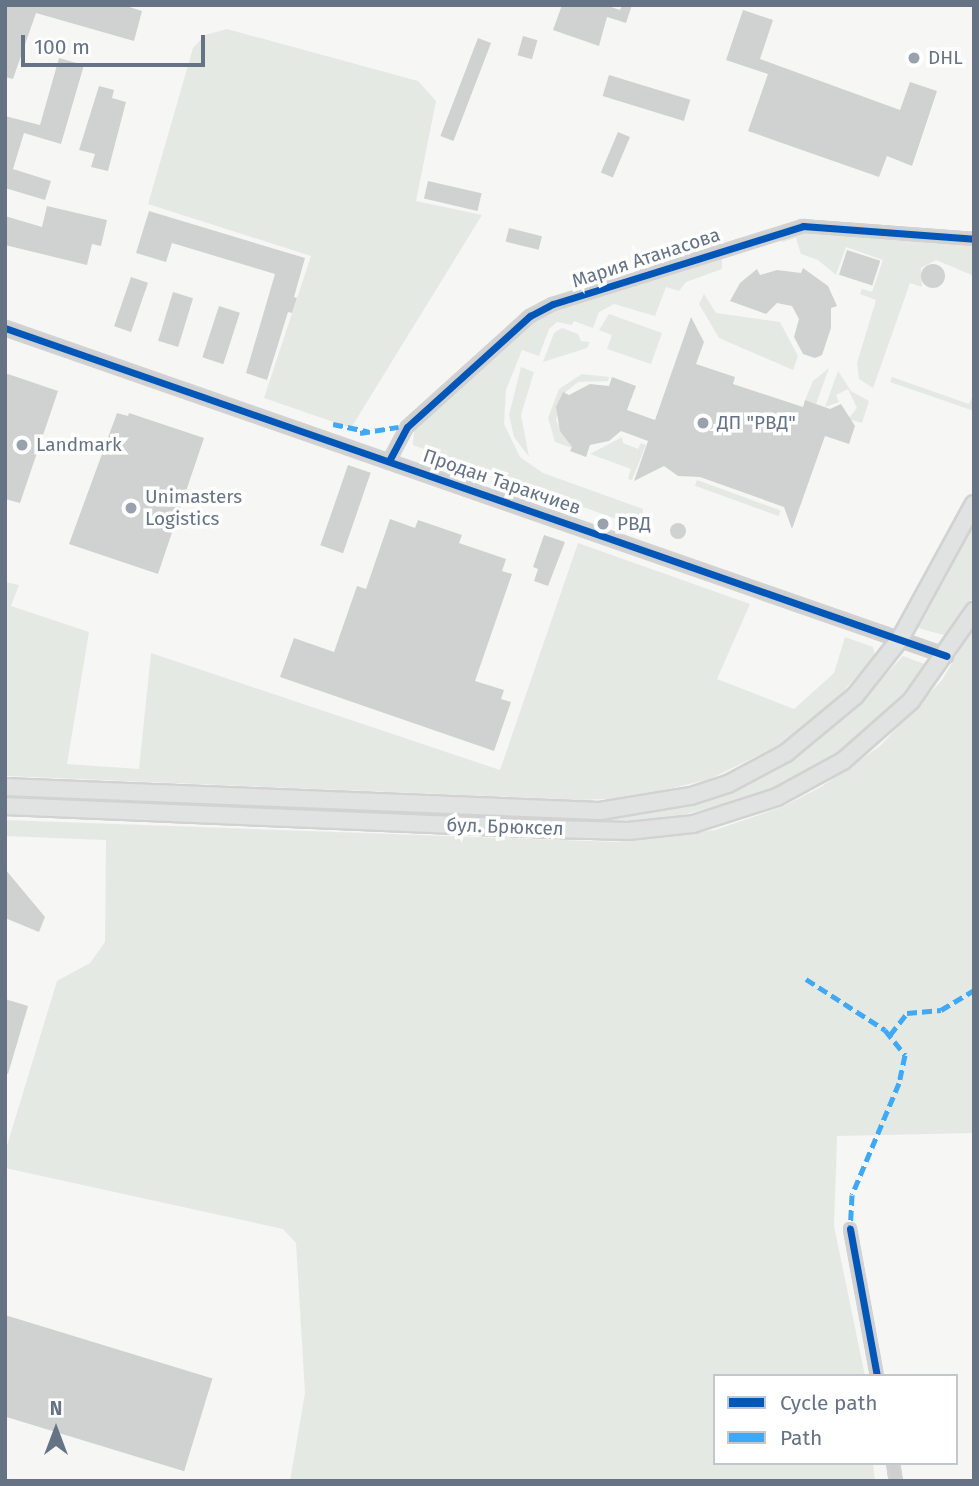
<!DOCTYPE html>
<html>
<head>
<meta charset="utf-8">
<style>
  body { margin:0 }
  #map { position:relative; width:979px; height:1486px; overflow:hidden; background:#f6f6f5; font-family:"Fira Sans",sans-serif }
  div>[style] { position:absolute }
  .green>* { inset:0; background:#e5e9e3; transform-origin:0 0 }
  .building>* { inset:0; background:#d0d2d2; transform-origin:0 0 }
  .round { border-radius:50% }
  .roads { filter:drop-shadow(2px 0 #d2d2d3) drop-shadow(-2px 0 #d2d2d3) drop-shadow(0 2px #d2d2d3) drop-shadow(0 -2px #d2d2d3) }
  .minor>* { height:10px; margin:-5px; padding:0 5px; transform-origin:5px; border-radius:5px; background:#cecfd0 }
  .tertiary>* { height:12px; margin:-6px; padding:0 6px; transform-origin:6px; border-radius:6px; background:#cecfd0 }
  .primary>* { height:16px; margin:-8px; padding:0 8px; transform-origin:8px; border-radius:8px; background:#e1e2e2 }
  .quiet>* { height:5px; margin-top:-2.5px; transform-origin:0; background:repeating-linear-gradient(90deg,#3fa9f5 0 10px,transparent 0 15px) }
  .cycleway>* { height:7px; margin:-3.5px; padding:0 3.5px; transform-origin:3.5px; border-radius:3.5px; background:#0057b8 }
  .dots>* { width:19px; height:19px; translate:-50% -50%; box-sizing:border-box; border:4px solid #fff; border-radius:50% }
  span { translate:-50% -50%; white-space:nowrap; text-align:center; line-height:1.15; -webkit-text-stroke:7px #fff; paint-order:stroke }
  .poi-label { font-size:19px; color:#667385 }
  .left { translate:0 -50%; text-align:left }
  .street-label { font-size:19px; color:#667385 }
  .frame { position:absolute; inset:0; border:7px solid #667385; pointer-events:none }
  .legend { position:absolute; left:713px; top:1374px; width:245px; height:91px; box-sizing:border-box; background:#fff; border:2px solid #c2c7ce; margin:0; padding:9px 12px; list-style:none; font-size:21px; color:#667385 }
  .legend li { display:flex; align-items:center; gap:14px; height:35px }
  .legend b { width:35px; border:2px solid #c2c7ce }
  .north { position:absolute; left:21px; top:1395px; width:70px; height:70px; -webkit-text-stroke:5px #fff; paint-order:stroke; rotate:0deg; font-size:19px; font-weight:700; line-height:28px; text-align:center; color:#667385 }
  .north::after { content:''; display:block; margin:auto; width:24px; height:32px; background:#667385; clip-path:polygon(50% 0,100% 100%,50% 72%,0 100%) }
  .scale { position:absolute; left:21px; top:35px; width:184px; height:32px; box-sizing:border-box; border:4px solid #667385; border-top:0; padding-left:9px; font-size:21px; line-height:24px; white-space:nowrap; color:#667385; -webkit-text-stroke:5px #fff; paint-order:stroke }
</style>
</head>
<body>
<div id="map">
  <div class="green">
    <i style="clip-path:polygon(227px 29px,418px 81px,436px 101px,416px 201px,482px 215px,351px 428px,264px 398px,311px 256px,148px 204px,193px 48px,205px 35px)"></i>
    <i style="clip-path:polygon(814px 231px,974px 244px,974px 276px,936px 260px,921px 268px,922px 287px,910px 283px,873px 388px,859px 379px,857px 363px,876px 300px,860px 294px,862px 289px,872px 292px,883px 260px,846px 247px,836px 275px,818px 260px,801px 254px,796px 238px,782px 242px,780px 237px)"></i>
    <i style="clip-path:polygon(744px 248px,722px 259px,722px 269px,686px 282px,679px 291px,666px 287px,655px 316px,614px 304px,599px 312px,593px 328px,574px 321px,572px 325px,557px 322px,549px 329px,539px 356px,522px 350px,506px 390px,504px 424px,520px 457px,543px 473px,643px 509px,641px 528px,413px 445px,414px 430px,540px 316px)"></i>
    <i style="clip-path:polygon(704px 294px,716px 313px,780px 322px,798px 356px,793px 370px,719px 338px,699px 304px)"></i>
    <i style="clip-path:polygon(609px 314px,662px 333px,651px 364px,607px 349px,612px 335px,599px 330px)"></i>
    <i style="clip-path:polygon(562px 328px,578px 334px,581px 341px,590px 342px,587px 348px,543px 362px,554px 333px)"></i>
    <i style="clip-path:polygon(521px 367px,534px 372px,521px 415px,529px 457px,514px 437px,509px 415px)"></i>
    <i style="clip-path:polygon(829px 368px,816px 404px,805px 400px,813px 381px)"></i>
    <i style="clip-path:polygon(838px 371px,851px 391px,869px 401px,862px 423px,848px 419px,857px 408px,848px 389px,836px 395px,839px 402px,825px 407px)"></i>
    <i style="clip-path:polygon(582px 374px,609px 377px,608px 381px,578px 382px,561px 396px,556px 421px,572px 448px,555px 442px,548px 418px,559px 389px)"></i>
    <i style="clip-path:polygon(892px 377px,969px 404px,974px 393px,974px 411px,890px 382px)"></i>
    <i style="clip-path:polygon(622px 437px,623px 443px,638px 449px,641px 443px,646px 445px,632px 480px,628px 479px,631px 469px,590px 454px)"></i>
    <i style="left:697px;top:480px;width:89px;height:6px;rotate:20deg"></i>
    <i style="clip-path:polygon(974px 519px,974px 595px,951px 637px,918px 628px)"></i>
    <i style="clip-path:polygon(578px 543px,750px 604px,717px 679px,794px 709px,834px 673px,845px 637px,873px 647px,875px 655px,837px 699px,781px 744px,710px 779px,632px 798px,580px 800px,5px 776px,5px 582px,19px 585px,11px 606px,89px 632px,67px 764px,139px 769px,151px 653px,500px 770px)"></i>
    <i style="clip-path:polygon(974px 626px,974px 1133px,837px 1136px,834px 1226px,865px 1376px,715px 1376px,715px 1463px,873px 1463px,875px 1481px,290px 1481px,305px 1393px,296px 1243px,283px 1229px,5px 1168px,5px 1152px,57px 981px,90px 963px,105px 942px,106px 840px,5px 836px,5px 820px,616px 842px,715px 830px,782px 807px,821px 787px,880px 746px,942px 680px)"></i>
    <i style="clip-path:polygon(903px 656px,927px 665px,919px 679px,844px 749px,764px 793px,664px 820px,595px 822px,60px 801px,60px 797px,594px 818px,662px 811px,731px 790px,796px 756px,850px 713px)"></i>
  </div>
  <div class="building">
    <i style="clip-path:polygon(5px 5px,123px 5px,142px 11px,134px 41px,36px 13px,13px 79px,5px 77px)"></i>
    <i style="clip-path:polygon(562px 5px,605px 5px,620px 10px,622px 5px,632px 5px,626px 23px,607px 17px,599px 46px,553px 30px)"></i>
    <i style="clip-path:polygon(743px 10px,773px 20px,760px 59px,900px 110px,910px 82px,937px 91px,912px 166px,887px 156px,879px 177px,748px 131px,768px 74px,726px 60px)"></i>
    <i style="left:523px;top:36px;width:15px;height:20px;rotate:16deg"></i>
    <i style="left:478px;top:38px;width:14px;height:105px;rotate:21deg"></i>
    <i style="clip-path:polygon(59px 58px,84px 65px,61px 144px,24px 133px,13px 169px,51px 181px,45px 200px,5px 188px,5px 116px,40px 125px)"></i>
    <i style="left:609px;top:75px;width:85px;height:22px;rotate:17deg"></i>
    <i style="clip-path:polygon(99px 86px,114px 90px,112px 98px,126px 102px,108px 171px,91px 167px,95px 154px,79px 150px)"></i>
    <i style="left:618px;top:132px;width:13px;height:44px;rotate:23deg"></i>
    <i style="left:428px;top:181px;width:55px;height:18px;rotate:13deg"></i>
    <i style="clip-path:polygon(47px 206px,107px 220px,101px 246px,92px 244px,87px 265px,5px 245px,5px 216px,42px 227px)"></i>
    <i style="clip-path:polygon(149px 211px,305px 258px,294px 297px,297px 298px,292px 313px,288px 312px,267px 380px,246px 373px,275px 274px,172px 243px,166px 262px,136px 253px)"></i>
    <i style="left:509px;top:228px;width:34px;height:14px;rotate:14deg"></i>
    <i style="left:847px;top:250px;width:35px;height:26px;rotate:18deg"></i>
    <i class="round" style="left:921px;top:264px;width:24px;height:24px"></i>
    <i style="clip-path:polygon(803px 268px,828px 286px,837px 306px,831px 308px,831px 328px,822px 355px,815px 358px,803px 354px,794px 337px,799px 319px,792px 306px,777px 303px,766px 314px,730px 301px,740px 283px,757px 269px,760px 275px,777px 270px,801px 273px)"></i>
    <i style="left:131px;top:277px;width:18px;height:52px;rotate:19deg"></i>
    <i style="left:173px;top:292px;width:21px;height:51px;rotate:17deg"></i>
    <i style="left:219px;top:306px;width:22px;height:54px;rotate:18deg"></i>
    <i style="clip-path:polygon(691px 317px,704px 342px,696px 364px,735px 377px,733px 384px,803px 407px,805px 400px,830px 409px,841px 404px,855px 426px,849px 444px,825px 436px,792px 529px,784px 507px,700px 477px,678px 476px,664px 466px,634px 481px,648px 441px,621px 431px,609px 441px,590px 445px,586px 457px,570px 451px,572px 447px,560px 431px,556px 407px,563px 392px,569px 395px,590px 384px,609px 386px,612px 377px,636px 386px,627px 410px,655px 420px)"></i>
    <i style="clip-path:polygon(5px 373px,58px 391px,20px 503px,5px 499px)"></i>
    <i style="clip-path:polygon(117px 413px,128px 416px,129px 413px,204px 438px,158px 574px,69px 544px)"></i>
    <i style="left:348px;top:465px;width:24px;height:85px;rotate:19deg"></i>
    <i style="clip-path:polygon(390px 519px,415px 528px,418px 520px,462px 535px,459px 543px,506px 559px,502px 571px,512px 574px,475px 681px,504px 690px,501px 699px,511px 702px,494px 751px,280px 677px,294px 638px,334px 652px,357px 586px,366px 589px)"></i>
    <i class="round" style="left:670px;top:523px;width:16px;height:16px"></i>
    <i style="clip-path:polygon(544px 535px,565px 542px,548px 586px,534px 581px,538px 569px,533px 567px)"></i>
    <i style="clip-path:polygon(5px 869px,45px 917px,39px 932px,5px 918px)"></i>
    <i style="clip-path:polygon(5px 999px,28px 1006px,8px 1074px,5px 1073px)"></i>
    <i style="left:5px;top:1315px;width:217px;height:97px;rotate:17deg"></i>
  </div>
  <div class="roads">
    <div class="minor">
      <i style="left:390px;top:459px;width:36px;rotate:-62deg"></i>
      <i style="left:407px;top:427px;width:166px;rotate:-42.1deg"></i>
      <i style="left:530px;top:316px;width:26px;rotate:-28deg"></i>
      <i style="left:553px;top:304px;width:262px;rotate:-17.3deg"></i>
      <i style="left:803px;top:226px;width:171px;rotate:4.3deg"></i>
      <i style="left:850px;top:1229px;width:149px;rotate:79.6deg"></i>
      <i style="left:893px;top:1463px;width:18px;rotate:81deg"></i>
    </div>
    <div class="tertiary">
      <i style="left:5px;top:328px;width:997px;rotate:19.2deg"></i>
    </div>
    <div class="primary">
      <i style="left:5px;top:787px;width:595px;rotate:2.31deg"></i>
      <i style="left:600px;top:811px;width:92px;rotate:-9.4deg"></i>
      <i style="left:691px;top:796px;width:39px;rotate:-18deg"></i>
      <i style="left:728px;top:784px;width:66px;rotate:-28.1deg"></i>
      <i style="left:786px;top:753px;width:89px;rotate:-39.6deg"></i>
      <i style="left:855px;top:696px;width:73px;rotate:-51.7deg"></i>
      <i style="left:900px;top:639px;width:154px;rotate:-61.3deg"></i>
      <i style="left:5px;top:806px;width:546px;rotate:2.41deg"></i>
      <i style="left:551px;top:829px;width:77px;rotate:1.5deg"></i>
      <i style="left:628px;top:831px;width:65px;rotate:-6.1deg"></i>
      <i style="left:693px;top:824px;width:88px;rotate:-17.8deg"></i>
      <i style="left:777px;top:797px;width:75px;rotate:-28.6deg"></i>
      <i style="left:843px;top:761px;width:91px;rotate:-41.4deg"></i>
      <i style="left:911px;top:701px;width:110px;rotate:-55deg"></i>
    </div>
  </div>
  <div class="quiet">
    <i style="left:333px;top:424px;width:35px;rotate:12deg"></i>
    <i style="left:360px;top:433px;width:39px;rotate:-9deg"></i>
    <i style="left:806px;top:979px;width:94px;rotate:32.8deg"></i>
    <i style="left:885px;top:1030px;width:32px;rotate:51deg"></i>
    <i style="left:905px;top:1055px;width:29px;rotate:102deg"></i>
    <i style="left:899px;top:1083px;width:121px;rotate:112.8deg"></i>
    <i style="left:852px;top:1195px;width:34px;rotate:93deg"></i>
    <i style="left:890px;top:1035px;width:28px;rotate:-52deg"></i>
    <i style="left:907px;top:1013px;width:34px;rotate:-5deg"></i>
    <i style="left:941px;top:1010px;width:39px;rotate:-31deg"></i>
  </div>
  <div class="cycleway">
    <i style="left:5px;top:328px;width:997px;rotate:19.2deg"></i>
    <i style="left:390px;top:459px;width:36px;rotate:-62deg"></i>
    <i style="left:407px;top:427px;width:166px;rotate:-42.1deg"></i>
    <i style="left:530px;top:316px;width:26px;rotate:-28deg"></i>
    <i style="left:553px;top:304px;width:262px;rotate:-17.3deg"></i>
    <i style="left:803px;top:226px;width:171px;rotate:4.3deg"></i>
    <i style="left:850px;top:1229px;width:149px;rotate:79.6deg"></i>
  </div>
  <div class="dots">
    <i style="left:914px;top:58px;background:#98a1ac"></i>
    <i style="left:703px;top:423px;background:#98a1ac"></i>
    <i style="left:22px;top:445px;background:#98a1ac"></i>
    <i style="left:131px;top:508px;background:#98a1ac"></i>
    <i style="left:603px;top:524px;background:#98a1ac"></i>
  </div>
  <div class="poi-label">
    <span class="left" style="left:928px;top:58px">DHL</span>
    <span class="left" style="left:717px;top:423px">ДП "РВД"</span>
    <span class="left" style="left:36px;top:445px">Landmark</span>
    <span class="left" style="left:145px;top:508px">Unimasters<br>Logistics</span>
    <span class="left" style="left:617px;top:524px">РВД</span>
  </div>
  <div class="street-label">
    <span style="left:646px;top:258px;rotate:-18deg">Мария Атанасова</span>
    <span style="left:502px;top:482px;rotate:19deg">Продан Таракчиев</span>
    <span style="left:505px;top:827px;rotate:2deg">бул. Брюксел</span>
  </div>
  <div class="frame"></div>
  <ul class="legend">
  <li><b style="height:9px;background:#0057b8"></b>Cycle path</li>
  <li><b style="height:9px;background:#3fa9f5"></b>Path</li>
  </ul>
  <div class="north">N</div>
  <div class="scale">100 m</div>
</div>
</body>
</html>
